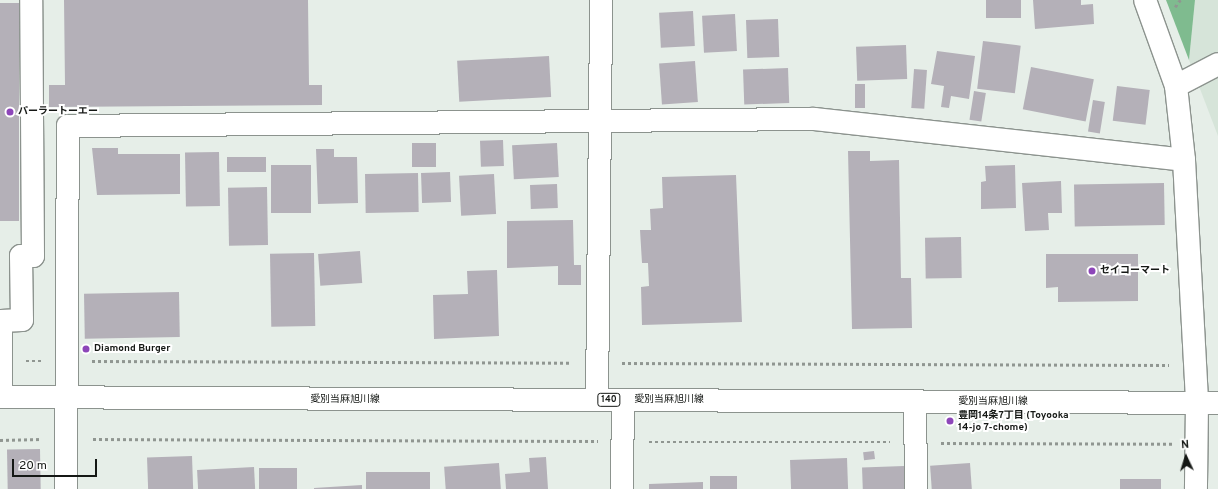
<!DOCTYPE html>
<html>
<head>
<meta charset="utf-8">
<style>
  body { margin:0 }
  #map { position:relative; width:1218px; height:489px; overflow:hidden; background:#e6eee8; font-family:Overpass,"Noto Sans JP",sans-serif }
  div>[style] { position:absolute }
  .built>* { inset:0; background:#d6e4d9 }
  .forest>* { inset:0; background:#7fbb8f }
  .building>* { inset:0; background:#b4b0b8; transform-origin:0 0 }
  .path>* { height:2.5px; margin-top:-1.25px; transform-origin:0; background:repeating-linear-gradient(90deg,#909691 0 3px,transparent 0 6px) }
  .roads { filter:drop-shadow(1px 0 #8c938e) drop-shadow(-1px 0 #8c938e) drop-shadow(0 1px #8c938e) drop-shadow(0 -1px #8c938e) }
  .minor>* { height:22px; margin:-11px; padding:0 11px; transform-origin:11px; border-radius:11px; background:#fff }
  .major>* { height:22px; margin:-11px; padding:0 11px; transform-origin:11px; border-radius:11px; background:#fff }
  .dots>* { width:11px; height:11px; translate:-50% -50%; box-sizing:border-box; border:2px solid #fff; border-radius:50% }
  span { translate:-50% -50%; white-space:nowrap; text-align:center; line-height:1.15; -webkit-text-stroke:4px #fff; paint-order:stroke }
  .shield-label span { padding:1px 3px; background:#fff; border:1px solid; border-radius:3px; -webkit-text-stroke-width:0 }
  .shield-label { font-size:9px; color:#151815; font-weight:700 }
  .poi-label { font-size:10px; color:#151815; font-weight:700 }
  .left { translate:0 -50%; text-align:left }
  .street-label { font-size:10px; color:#151815 }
  .north { position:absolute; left:1166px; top:437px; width:40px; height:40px; -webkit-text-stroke:3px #fff; paint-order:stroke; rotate:356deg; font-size:11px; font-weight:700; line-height:16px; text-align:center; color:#151815 }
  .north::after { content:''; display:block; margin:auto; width:14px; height:18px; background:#151815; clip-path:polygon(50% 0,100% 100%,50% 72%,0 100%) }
  .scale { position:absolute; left:12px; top:459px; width:85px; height:18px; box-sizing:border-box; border:2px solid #151815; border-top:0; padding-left:5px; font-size:12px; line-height:14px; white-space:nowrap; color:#151815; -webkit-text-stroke:3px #fff; paint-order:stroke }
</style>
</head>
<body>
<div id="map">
  <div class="built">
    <i style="clip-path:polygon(1195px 0,1218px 0,1218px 136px,1189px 60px)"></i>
  </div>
  <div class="forest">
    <i style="clip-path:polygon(1166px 0,1195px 0,1189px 60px)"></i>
  </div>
  <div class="building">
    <i style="clip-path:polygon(64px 0,308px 0,309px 85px,322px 85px,322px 105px,49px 107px,49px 85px,65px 85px)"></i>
    <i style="left:986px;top:0;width:35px;height:18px"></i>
    <i style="clip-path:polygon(1033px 0,1081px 0,1081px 5px,1093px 4px,1094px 24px,1035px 29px)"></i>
    <i style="left:0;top:3px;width:19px;height:218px"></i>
    <i style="left:693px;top:11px;width:35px;height:34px;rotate:87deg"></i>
    <i style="left:735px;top:14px;width:37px;height:33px;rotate:87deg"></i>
    <i style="left:778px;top:19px;width:38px;height:32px;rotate:88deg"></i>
    <i style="left:983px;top:41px;width:38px;height:48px;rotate:7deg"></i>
    <i style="left:906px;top:45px;width:34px;height:50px;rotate:88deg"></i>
    <i style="clip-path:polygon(937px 51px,975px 56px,969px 99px,951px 96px,949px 108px,941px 107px,944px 86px,931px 84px)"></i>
    <i style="left:549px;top:56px;width:41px;height:92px;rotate:87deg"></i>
    <i style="left:695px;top:61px;width:41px;height:36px;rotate:86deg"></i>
    <i style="left:1031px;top:67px;width:64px;height:43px;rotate:11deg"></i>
    <i style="left:788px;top:68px;width:35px;height:45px;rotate:88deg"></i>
    <i style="left:914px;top:69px;width:13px;height:39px;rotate:4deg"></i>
    <i style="left:855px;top:84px;width:10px;height:24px"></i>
    <i style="left:1117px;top:86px;width:33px;height:35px;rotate:7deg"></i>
    <i style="left:974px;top:91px;width:12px;height:29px;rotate:9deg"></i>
    <i style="left:1093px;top:100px;width:12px;height:32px;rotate:9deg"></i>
    <i style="left:503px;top:140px;width:26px;height:23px;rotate:88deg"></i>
    <i style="left:436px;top:143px;width:24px;height:24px;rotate:90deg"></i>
    <i style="left:557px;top:143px;width:34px;height:45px;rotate:87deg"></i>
    <i style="clip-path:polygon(92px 148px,118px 148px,118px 154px,180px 154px,180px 194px,97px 195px)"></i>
    <i style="clip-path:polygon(316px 149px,334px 149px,334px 157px,357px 157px,358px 203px,318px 204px)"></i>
    <i style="clip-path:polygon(848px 151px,870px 151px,870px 161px,899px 160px,901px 278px,911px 278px,912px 328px,852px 329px)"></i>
    <i style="left:219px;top:152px;width:54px;height:34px;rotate:89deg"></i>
    <i style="left:227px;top:157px;width:39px;height:15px"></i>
    <i style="left:311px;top:165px;width:48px;height:40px;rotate:90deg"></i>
    <i style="clip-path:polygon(1015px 165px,1016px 208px,981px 209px,981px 182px,986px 181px,985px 166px)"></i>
    <i style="left:450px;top:172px;width:30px;height:29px;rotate:88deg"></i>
    <i style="left:418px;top:173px;width:39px;height:53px;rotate:89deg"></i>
    <i style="left:494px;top:174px;width:40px;height:35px;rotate:87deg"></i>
    <i style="clip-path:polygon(736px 175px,742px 322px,642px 325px,641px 287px,649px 286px,648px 263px,642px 263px,640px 230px,651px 230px,650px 209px,663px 208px,662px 177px)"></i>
    <i style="clip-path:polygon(1061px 181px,1062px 213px,1048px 213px,1049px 230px,1025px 231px,1022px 183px)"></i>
    <i style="left:1164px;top:183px;width:42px;height:90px;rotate:89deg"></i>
    <i style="left:557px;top:184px;width:24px;height:27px;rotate:88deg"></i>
    <i style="left:267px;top:187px;width:58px;height:39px;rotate:89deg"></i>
    <i style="clip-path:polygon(573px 220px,574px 265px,581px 265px,581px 285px,558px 285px,558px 266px,507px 268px,507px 221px)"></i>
    <i style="left:961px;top:237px;width:41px;height:36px;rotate:89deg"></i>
    <i style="left:360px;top:251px;width:32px;height:42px;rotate:86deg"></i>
    <i style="left:314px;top:253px;width:73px;height:44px;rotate:89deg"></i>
    <i style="clip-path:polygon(1046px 254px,1138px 254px,1138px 301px,1058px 302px,1058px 287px,1046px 288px)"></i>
    <i style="clip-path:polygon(497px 270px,499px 336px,434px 339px,433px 295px,468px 294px,467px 271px)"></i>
    <i style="left:179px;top:292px;width:45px;height:95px;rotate:89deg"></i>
    <i style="left:40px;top:449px;width:40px;height:33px;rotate:89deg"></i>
    <i style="left:874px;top:451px;width:8px;height:11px;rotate:83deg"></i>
    <i style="left:192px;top:456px;width:33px;height:45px;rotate:88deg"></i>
    <i style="clip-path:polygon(546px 457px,548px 489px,506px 489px,505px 474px,530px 472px,529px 458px)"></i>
    <i style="left:847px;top:458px;width:31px;height:57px;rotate:88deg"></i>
    <i style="left:499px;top:463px;width:26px;height:55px;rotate:86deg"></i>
    <i style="left:970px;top:463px;width:26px;height:40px;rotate:86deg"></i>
    <i style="left:904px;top:466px;width:23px;height:42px;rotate:88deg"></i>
    <i style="left:254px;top:467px;width:22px;height:57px;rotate:87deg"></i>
    <i style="left:297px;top:468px;width:21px;height:38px;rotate:90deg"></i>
    <i style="left:430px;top:472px;width:17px;height:64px;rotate:90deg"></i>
    <i style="left:737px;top:476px;width:13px;height:27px;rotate:90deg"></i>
    <i style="left:1120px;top:479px;width:41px;height:10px"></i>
    <i style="clip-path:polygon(703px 482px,703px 489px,649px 489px,649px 484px)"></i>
    <i style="clip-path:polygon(362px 485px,362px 489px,314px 489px,314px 488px)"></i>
  </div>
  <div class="path">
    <i style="left:1175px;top:7px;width:9px;rotate:-54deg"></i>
    <i style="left:26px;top:361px;width:15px"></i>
    <i style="left:92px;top:361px;width:479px;rotate:0.2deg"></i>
    <i style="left:622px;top:363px;width:547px;rotate:0.21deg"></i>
    <i style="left:93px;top:439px;width:505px;rotate:0.23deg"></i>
    <i style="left:0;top:440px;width:42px;rotate:-1.4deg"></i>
    <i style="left:649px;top:442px;width:241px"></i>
    <i style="left:941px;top:443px;width:231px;rotate:0.2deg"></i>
  </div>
  <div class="roads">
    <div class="minor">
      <i style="left:1145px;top:0;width:91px;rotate:70.2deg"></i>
      <i style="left:1176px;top:86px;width:74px;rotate:83.8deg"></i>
      <i style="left:1184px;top:160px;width:243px;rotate:86.9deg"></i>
      <i style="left:1197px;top:403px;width:86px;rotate:90.7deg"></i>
      <i style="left:1176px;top:86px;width:47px;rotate:-27.6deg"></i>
      <i style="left:1px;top:397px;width:76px;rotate:-90deg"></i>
      <i style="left:1px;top:321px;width:21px;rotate:-3deg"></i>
      <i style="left:22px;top:320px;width:64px;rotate:-90.9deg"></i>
      <i style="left:21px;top:256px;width:12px"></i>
      <i style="left:33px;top:256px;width:256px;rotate:-90.4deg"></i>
      <i style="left:597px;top:400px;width:400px;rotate:-89.4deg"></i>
      <i style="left:915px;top:402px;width:87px;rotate:89.3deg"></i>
      <i style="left:66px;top:489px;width:363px;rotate:-89.7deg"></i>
      <i style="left:68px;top:126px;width:746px;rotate:-0.54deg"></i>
      <i style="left:814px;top:119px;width:372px;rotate:6.3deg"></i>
      <i style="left:622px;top:489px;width:89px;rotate:-89.4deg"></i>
    </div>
    <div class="major">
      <i style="left:0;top:397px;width:1218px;rotate:0.28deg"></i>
    </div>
  </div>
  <div class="dots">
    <i style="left:10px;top:112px;background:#8d46b9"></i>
    <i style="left:1092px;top:271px;background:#8d46b9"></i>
    <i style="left:86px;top:349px;background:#8d46b9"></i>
    <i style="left:950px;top:421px;background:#8d46b9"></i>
  </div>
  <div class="shield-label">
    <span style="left:609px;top:400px">140</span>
  </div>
  <div class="poi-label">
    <span class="left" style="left:18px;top:112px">パーラートーエー</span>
    <span class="left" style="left:1100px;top:271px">セイコーマート</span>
    <span class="left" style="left:94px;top:349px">Diamond Burger</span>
    <span class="left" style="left:958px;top:421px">豊岡14条7丁目 (Toyooka<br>14-jo 7-chome)</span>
  </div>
  <div class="street-label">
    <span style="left:345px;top:400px">愛別当麻旭川線</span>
    <span style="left:669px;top:400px">愛別当麻旭川線</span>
    <span style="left:993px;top:402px">愛別当麻旭川線</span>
  </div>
  <div class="north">N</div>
  <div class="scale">20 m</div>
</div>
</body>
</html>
